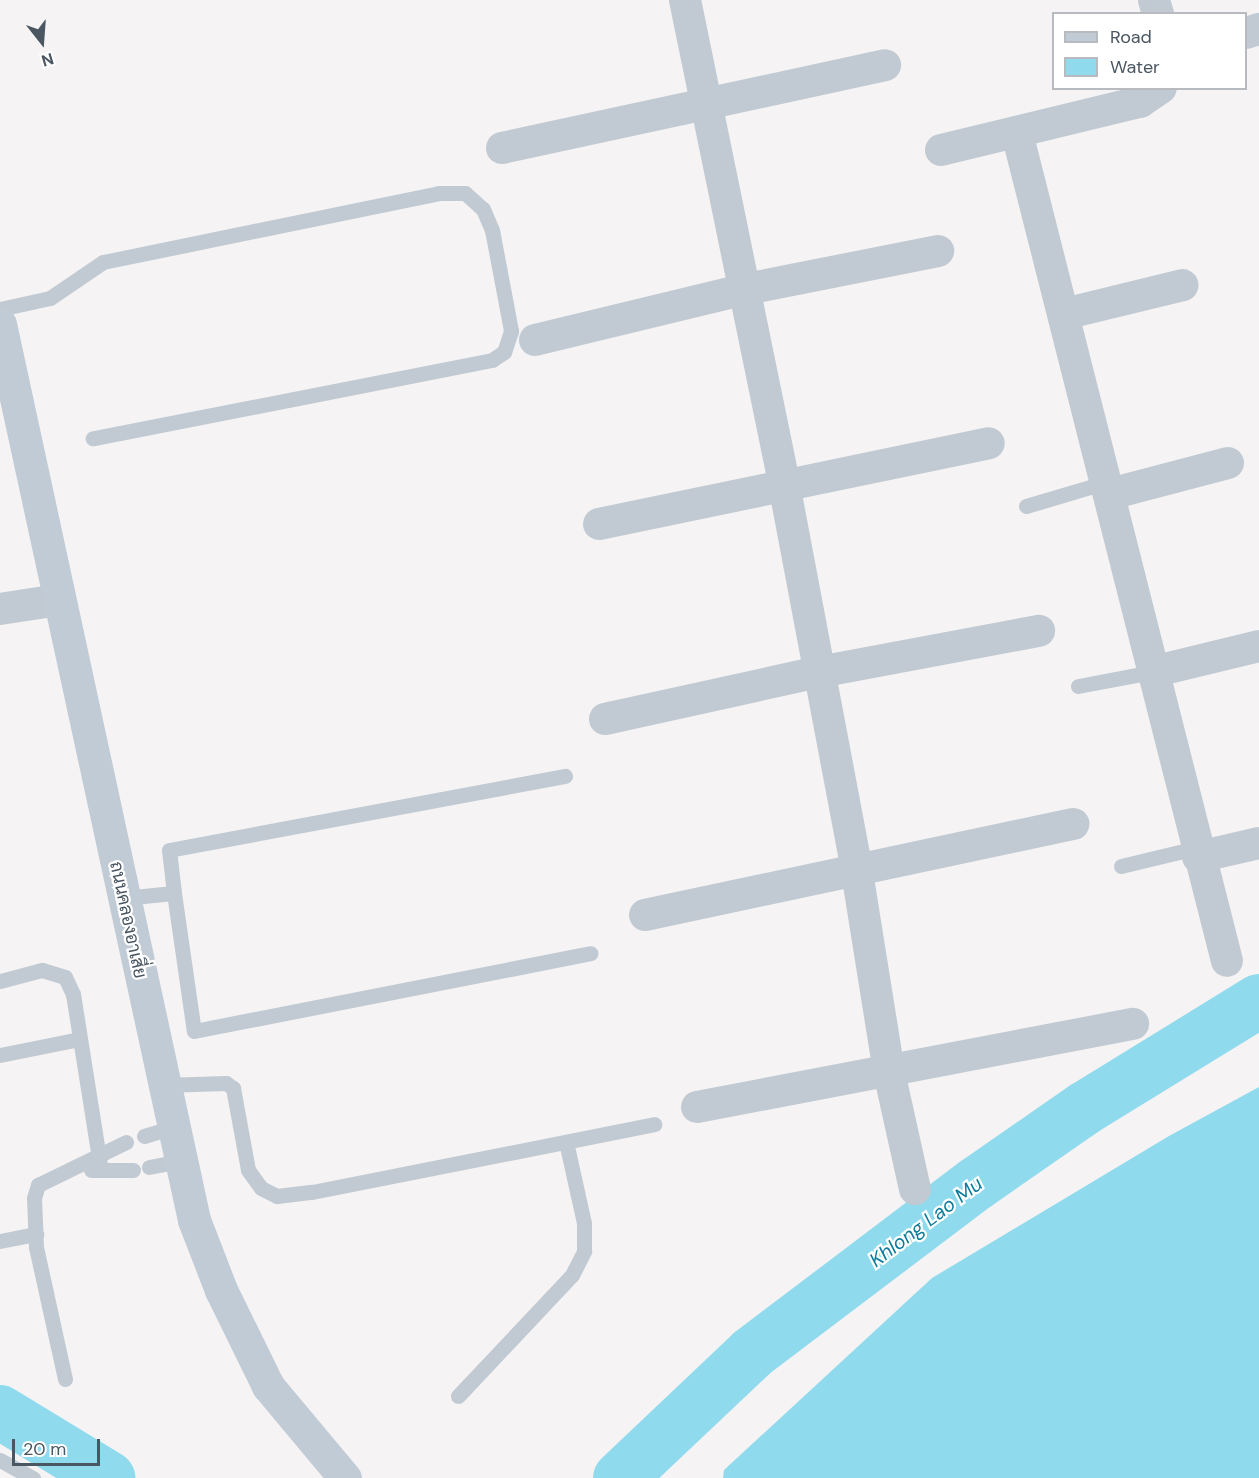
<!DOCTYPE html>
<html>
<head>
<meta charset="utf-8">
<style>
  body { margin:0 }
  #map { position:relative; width:1259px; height:1478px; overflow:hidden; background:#f5f3f3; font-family:"DM Sans",Sarabun,sans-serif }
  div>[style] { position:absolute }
  .water>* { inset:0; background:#90daee }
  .river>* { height:54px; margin:-27px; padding:0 27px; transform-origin:27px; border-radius:27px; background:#90daee }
  .lane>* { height:15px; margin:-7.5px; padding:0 7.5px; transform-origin:7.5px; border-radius:7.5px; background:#c1cad2 }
  .street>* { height:32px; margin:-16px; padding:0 16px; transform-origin:16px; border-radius:16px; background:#c1cad2 }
  .secondary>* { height:33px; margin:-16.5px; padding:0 16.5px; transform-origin:16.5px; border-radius:16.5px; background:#c1cbd6 }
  span { translate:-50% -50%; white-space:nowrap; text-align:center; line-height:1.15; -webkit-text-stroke:4.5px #fff; paint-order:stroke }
  .street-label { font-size:18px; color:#4a5661 }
  .water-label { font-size:20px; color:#0c7c9b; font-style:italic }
  .legend { position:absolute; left:1052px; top:12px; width:195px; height:78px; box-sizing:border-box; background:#fff; border:2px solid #b7bbc0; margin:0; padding:8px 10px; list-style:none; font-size:18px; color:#4a5661 }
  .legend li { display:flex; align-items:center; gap:12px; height:30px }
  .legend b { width:30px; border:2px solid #b7bbc0 }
  .north { position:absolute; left:12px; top:12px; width:60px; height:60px; -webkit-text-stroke:4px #fff; paint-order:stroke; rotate:163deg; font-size:16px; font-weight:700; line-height:24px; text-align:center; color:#4a5661 }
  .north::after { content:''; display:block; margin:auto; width:21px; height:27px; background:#4a5661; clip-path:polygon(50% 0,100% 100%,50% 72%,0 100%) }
  .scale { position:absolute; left:12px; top:1439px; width:88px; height:27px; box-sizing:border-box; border:3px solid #4a5661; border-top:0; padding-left:8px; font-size:18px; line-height:21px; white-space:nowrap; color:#4a5661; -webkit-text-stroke:4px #fff; paint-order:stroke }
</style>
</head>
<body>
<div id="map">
  <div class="water">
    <i style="clip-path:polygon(1259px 1087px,1259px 1478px,723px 1478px,724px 1470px,932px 1278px,1169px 1136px)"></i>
  </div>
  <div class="river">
    <i style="left:0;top:1412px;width:127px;rotate:31.4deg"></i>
    <i style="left:620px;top:1478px;width:182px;rotate:-43.4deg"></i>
    <i style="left:752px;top:1353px;width:282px;rotate:-37.1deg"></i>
    <i style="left:977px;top:1183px;width:131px;rotate:-34.8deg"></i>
    <i style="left:1085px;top:1108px;width:204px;rotate:-31.6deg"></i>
  </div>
  <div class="lane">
    <i style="left:0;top:309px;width:51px;rotate:-12.4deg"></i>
    <i style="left:50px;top:298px;width:64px;rotate:-34.2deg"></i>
    <i style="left:103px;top:262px;width:343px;rotate:-11.6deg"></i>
    <i style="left:439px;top:193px;width:26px"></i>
    <i style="left:465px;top:193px;width:24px;rotate:42deg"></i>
    <i style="left:483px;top:209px;width:23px;rotate:67deg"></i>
    <i style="left:492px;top:230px;width:103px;rotate:79.3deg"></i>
    <i style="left:511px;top:331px;width:22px;rotate:108deg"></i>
    <i style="left:504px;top:352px;width:14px;rotate:146deg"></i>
    <i style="left:492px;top:360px;width:407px;rotate:168.9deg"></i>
    <i style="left:1026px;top:506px;width:84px;rotate:-16.5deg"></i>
    <i style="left:1078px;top:686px;width:75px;rotate:-10.7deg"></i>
    <i style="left:1121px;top:866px;width:77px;rotate:-13.5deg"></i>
    <i style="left:174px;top:893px;width:139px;rotate:81.8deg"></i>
    <i style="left:194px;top:1031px;width:404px;rotate:-11.1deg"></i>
    <i style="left:123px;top:898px;width:51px;rotate:-5.6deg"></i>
    <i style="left:174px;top:893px;width:43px;rotate:-96.6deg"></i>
    <i style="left:169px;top:850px;width:403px;rotate:-10.6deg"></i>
    <i style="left:0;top:981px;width:43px;rotate:-14.7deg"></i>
    <i style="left:42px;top:970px;width:24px;rotate:17deg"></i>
    <i style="left:65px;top:977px;width:19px;rotate:65deg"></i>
    <i style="left:73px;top:994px;width:178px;rotate:81deg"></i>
    <i style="left:0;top:1055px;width:81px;rotate:-11.4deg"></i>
    <i style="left:163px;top:1085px;width:63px;rotate:-1.8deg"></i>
    <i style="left:226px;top:1083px;width:9px;rotate:36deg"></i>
    <i style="left:233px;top:1088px;width:83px;rotate:79.6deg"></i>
    <i style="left:248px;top:1170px;width:22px;rotate:54deg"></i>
    <i style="left:261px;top:1188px;width:18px;rotate:27deg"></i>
    <i style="left:277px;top:1196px;width:35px;rotate:-7deg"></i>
    <i style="left:312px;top:1192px;width:349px;rotate:-11.2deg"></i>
    <i style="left:144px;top:1136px;width:28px;rotate:-17deg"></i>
    <i style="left:149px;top:1167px;width:31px;rotate:-11deg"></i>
    <i style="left:91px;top:1170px;width:42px"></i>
    <i style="left:0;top:1241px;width:37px;rotate:-11deg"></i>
    <i style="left:65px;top:1379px;width:135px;rotate:-102.4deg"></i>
    <i style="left:36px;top:1247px;width:49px;rotate:-92.3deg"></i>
    <i style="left:34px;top:1198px;width:14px;rotate:-73deg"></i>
    <i style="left:38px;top:1185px;width:98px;rotate:-26deg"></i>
    <i style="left:458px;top:1396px;width:166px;rotate:-46.7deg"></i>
    <i style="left:572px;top:1275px;width:27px;rotate:-63deg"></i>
    <i style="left:584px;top:1251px;width:28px;rotate:-90deg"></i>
    <i style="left:584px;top:1223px;width:83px;rotate:-102.5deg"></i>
    <i style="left:0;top:1460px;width:38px;rotate:29deg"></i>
  </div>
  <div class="street">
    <i style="left:685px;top:0;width:494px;rotate:78.4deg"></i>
    <i style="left:784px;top:484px;width:395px;rotate:79.3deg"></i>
    <i style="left:857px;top:872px;width:203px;rotate:80.9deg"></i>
    <i style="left:889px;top:1072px;width:120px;rotate:77.5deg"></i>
    <i style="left:1154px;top:0;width:15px;rotate:74deg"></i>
    <i style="left:1246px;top:33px;width:14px;rotate:-17deg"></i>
    <i style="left:1017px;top:133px;width:854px;rotate:75.77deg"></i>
    <i style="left:502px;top:148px;width:392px;rotate:-12.2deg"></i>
    <i style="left:941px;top:150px;width:205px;rotate:-13.6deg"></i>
    <i style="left:1140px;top:102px;width:25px;rotate:-34deg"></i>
    <i style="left:1064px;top:314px;width:122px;rotate:-13.7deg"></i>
    <i style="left:535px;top:340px;width:217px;rotate:-13.6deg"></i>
    <i style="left:746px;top:289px;width:196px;rotate:-11.2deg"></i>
    <i style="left:1110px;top:494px;width:122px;rotate:-14.7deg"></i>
    <i style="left:599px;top:524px;width:398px;rotate:-11.7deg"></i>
    <i style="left:0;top:609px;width:60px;rotate:-8.7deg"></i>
    <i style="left:1152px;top:672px;width:110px;rotate:-13.7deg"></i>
    <i style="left:605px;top:719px;width:219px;rotate:-12.4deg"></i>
    <i style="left:819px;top:672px;width:224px;rotate:-10.6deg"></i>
    <i style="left:1198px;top:857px;width:63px;rotate:-12.9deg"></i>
    <i style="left:645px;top:915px;width:438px;rotate:-12deg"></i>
    <i style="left:697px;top:1107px;width:444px;rotate:-10.8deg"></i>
  </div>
  <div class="secondary">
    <i style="left:0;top:324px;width:917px;rotate:77.78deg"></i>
    <i style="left:194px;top:1220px;width:75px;rotate:68.9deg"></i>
    <i style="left:221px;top:1290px;width:107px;rotate:63.9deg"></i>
    <i style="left:268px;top:1386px;width:120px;rotate:50.1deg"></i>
  </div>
  <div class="street-label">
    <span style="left:128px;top:920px;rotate:78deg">ถนนคลองอาเสี่ย</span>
  </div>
  <div class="water-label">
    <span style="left:926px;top:1222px;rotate:-37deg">Khlong Lao Mu</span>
  </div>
  <ul class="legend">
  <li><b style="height:8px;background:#c1cbd6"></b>Road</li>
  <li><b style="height:16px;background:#90daee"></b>Water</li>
  </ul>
  <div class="north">N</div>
  <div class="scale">20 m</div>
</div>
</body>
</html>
